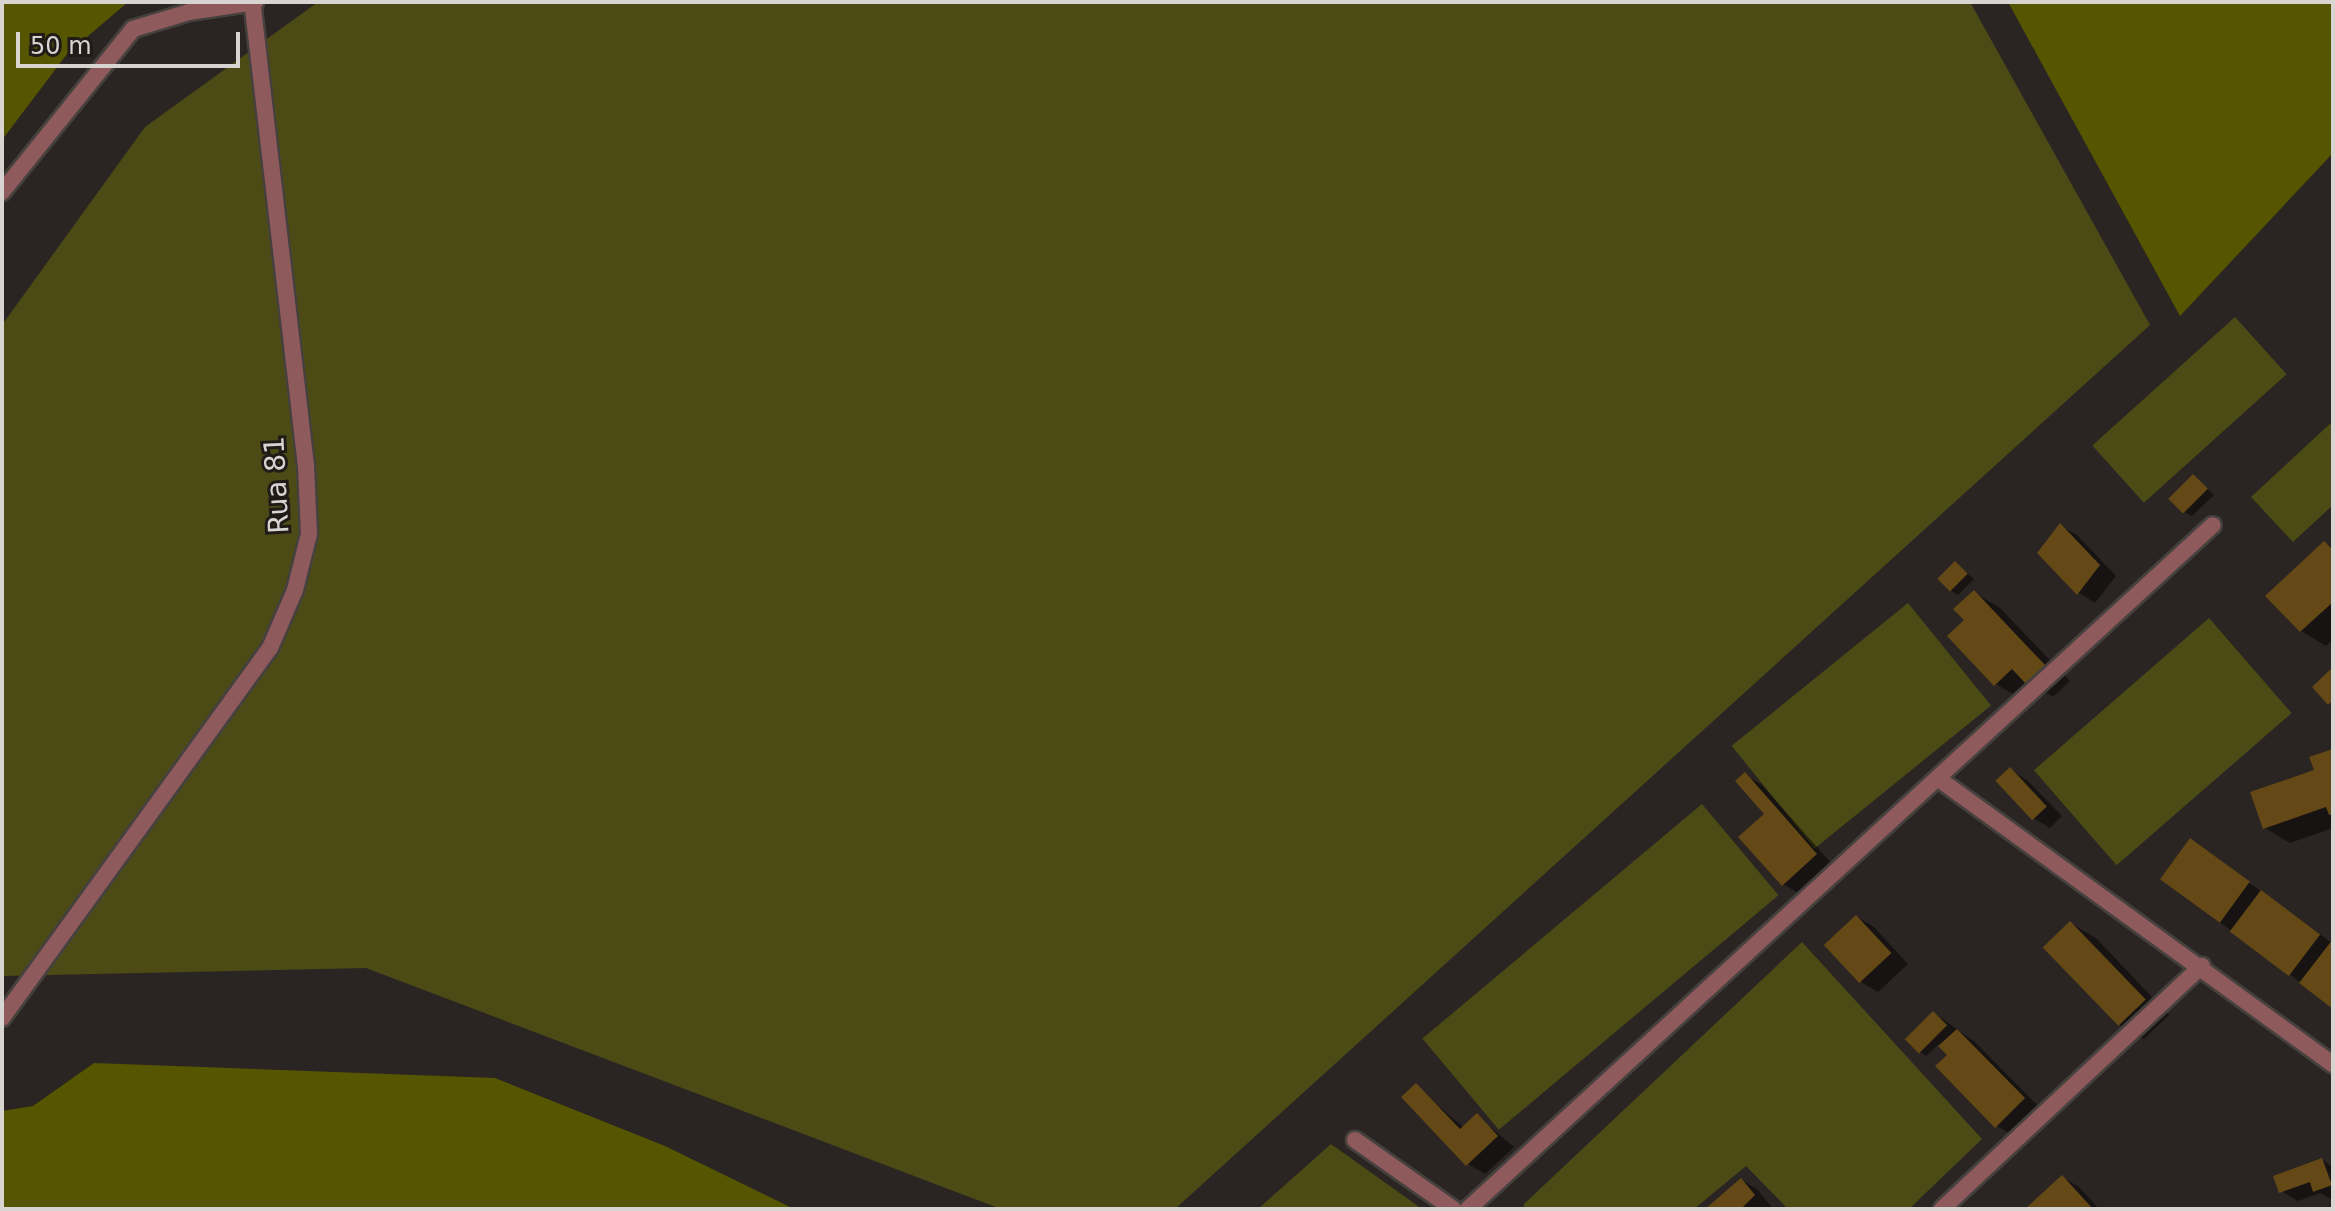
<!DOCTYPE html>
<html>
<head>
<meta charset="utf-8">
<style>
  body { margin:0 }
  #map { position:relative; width:2335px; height:1211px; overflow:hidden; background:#2a2522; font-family:"DejaVu Sans",sans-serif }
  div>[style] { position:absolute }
  .green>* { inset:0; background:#4c4b15; transform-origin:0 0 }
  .forest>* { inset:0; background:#565500 }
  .shadow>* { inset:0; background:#0007 }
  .building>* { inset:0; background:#644815; transform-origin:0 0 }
  .roads { filter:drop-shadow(2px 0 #46413e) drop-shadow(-2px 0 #46413e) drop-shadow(0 2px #46413e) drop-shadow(0 -2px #46413e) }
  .minor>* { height:16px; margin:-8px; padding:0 8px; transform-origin:8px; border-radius:8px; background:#8f5a5b }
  span { translate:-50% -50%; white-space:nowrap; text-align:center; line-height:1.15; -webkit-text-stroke:6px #211b18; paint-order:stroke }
  .street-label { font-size:28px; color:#d8d4d2 }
  .frame { position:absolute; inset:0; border:4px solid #d8d4d2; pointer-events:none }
  .scale { position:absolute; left:16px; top:32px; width:224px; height:36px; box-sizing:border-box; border:4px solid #d8d4d2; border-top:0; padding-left:10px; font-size:24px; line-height:28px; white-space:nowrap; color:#d8d4d2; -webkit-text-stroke:6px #211b18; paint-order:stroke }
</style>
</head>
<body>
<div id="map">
  <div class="green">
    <i style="clip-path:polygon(318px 2px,1970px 2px,2150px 325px,1175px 1209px,1001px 1209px,366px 968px,2px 976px,2px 325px,145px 127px)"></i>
    <i style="left:2235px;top:317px;width:77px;height:192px;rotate:48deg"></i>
    <i style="clip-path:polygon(2333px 421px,2333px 505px,2293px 542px,2251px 497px)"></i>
    <i style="left:1908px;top:603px;width:132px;height:227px;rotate:51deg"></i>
    <i style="left:2209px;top:618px;width:126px;height:232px;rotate:49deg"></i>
    <i style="left:1702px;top:804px;width:119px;height:365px;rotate:50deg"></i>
    <i style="clip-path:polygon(1802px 942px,1982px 1139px,1909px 1209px,1788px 1209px,1746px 1166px,1694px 1209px,1527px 1209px,1523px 1205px)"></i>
    <i style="clip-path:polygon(1331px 1144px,1422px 1209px,1258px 1209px)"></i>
  </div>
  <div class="forest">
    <i style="clip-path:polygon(2px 2px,128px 2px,67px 54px,2px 140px)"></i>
    <i style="clip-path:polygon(2008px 2px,2333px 2px,2333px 153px,2180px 316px)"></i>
    <i style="clip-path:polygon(94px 1063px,495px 1078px,665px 1146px,794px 1209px,2px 1209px,2px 1111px,33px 1106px)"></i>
  </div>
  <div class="shadow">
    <i style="clip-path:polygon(2194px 476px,2214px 495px,2192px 516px,2184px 512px)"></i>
    <i style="clip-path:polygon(2061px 526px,2077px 535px,2116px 576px,2095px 603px,2079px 593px,2040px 552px)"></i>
    <i style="clip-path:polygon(2325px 543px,2333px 548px,2333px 640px,2326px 646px,2301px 631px)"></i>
    <i style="clip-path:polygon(1955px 563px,1974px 579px,1958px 595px,1950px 590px)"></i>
    <i style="clip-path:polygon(1974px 593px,1999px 607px,2070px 681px,2053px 697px,2035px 686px,2021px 699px,1996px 684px,1967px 621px)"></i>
    <i style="clip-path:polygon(2333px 751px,2333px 828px,2290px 843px,2265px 828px)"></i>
    <i style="clip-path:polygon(2011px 770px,2027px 780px,2062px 816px,2050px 828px,2033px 818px)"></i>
    <i style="clip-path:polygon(1745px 775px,1762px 785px,1833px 865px,1800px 894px,1783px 884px,1767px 814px)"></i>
    <i style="clip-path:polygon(2191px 840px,2333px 944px,2333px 1007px,2162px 879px)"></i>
    <i style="clip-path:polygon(1857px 917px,1874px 927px,1908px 964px,1878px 992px,1861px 982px)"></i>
    <i style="clip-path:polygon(2070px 923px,2096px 938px,2169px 1015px,2144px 1039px,2118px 1024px)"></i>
    <i style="clip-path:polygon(1934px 1013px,1974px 1041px,2041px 1109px,2014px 1136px,1997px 1126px,1939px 1044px,1926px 1056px,1919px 1051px)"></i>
    <i style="clip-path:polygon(1416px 1086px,1464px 1128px,1477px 1116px,1514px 1147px,1485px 1174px,1468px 1164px)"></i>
    <i style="clip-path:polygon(2322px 1160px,2333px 1167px,2333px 1200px,2320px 1193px,2298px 1201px,2281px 1191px)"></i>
    <i style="clip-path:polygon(2062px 1177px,2079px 1187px,2099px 1209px,2028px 1209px)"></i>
    <i style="clip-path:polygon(1742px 1180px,1758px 1190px,1773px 1209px,1708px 1209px)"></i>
  </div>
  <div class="building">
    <i style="left:2193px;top:474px;width:21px;height:35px;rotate:45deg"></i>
    <i style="clip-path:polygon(2060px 523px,2100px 565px,2077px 595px,2037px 553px)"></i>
    <i style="clip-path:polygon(2324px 541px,2333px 550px,2333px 602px,2300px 632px,2265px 596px)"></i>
    <i style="left:1955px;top:561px;width:18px;height:25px;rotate:45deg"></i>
    <i style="clip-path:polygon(1974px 590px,2045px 665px,2026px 684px,2012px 669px,1994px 686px,1947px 636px,1964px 620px,1953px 609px)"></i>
    <i style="clip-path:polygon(2333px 667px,2333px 700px,2328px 705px,2312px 687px)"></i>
    <i style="clip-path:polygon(2333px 749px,2333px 814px,2329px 815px,2326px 807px,2263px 829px,2250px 792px,2314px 770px,2309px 757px)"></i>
    <i style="left:2010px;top:767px;width:54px;height:20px;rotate:47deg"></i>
    <i style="clip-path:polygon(1745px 772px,1817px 854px,1782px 886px,1738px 837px,1764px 814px,1735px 781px)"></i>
    <i style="left:2190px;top:838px;width:74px;height:51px;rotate:36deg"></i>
    <i style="left:2261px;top:890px;width:74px;height:52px;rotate:37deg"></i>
    <i style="left:1856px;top:915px;width:52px;height:44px;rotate:47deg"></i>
    <i style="left:2070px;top:921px;width:109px;height:38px;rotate:46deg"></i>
    <i style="clip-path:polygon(2333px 939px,2333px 1009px,2299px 983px)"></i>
    <i style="left:1933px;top:1011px;width:20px;height:40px;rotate:45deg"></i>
    <i style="clip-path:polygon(1957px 1029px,2025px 1098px,1995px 1128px,1935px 1066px,1947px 1055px,1938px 1046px)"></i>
    <i style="clip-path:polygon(1416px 1083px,1460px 1129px,1477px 1113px,1498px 1136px,1466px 1166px,1401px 1097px)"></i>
    <i style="clip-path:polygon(2322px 1158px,2332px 1185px,2313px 1192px,2310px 1182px,2279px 1193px,2273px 1176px)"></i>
    <i style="clip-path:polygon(2062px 1175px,2093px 1209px,2025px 1209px)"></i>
    <i style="clip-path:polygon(1741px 1178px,1755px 1195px,1741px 1209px,1705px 1209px)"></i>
  </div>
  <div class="roads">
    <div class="minor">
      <i style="left:2px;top:192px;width:209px;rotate:-51.2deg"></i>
      <i style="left:133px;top:29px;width:59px;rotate:-16.9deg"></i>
      <i style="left:189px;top:12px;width:67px;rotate:-8.6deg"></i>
      <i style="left:1940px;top:780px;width:485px;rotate:35.9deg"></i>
      <i style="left:2px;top:1018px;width:457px;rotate:-54.1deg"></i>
      <i style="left:270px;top:648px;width:63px;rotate:-66.7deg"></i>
      <i style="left:295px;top:590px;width:58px;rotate:-76deg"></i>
      <i style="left:309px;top:534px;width:68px;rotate:-92.5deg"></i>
      <i style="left:306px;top:466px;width:467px;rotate:-96.6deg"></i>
      <i style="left:1355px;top:1140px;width:120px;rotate:35.1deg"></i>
      <i style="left:1468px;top:1209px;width:1011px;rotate:-42.56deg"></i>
      <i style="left:1942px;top:1209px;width:356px;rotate:-43.1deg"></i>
    </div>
  </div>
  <div class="street-label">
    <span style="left:277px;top:485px;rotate:-93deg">Rua 81</span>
  </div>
  <div class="frame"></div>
  <div class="scale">50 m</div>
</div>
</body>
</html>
